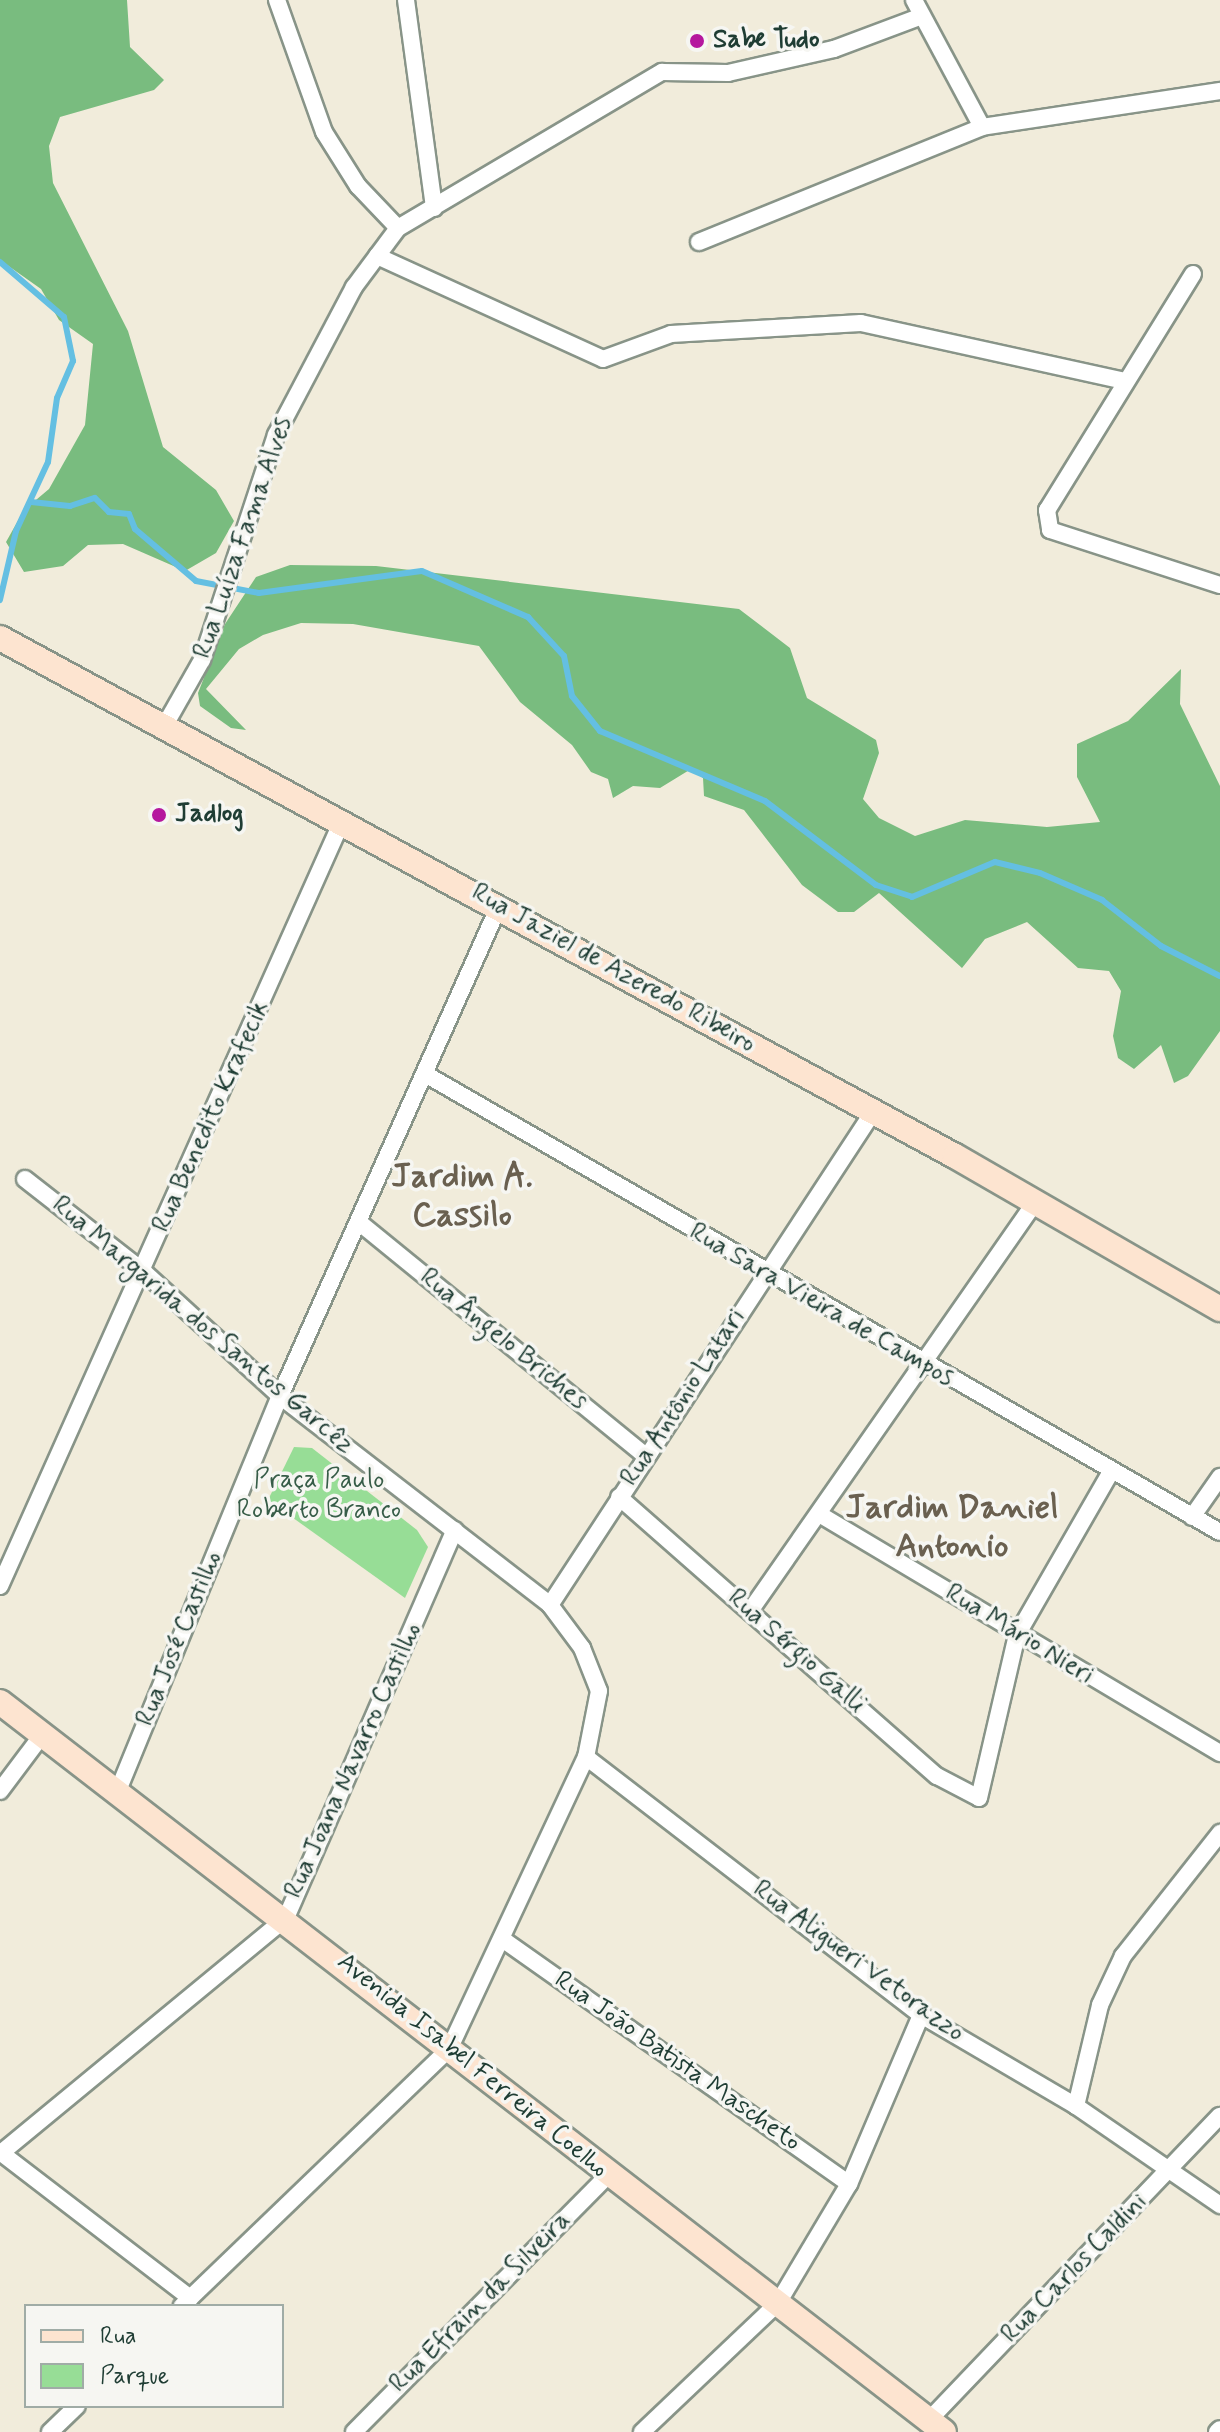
<!DOCTYPE html>
<html>
<head>
<meta charset="utf-8">
<style>
  body { margin:0 }
  #map { position:relative; width:1220px; height:2432px; overflow:hidden; background:#f1ecdb; font-family:Mynerve,sans-serif }
  div>[style] { position:absolute }
  .green>* { inset:0; background:#97dd96 }
  .forest>* { inset:0; background:#79bc7f }
  .stream>* { height:6px; margin:-3px; padding:0 3px; transform-origin:3px; border-radius:3px; background:#64bfe2 }
  .roads { filter:drop-shadow(2px 0 #889488) drop-shadow(-2px 0 #889488) drop-shadow(0 2px #889488) drop-shadow(0 -2px #889488) }
  .street>* { height:16px; margin:-8px; padding:0 8px; transform-origin:8px; border-radius:8px; background:#fff }
  .secondary>* { height:24px; margin:-12px; padding:0 12px; transform-origin:12px; border-radius:12px; background:#fde4d0 }
  .dots>* { width:22px; height:22px; translate:-50% -50%; box-sizing:border-box; border:4px solid #f6f6f2; border-radius:50% }
  span { translate:-50% -50%; white-space:nowrap; text-align:center; line-height:1.15; -webkit-text-stroke:7px #f6f6f2; paint-order:stroke }
  .poi-label { font-size:26px; color:#1f3d34; font-weight:700 }
  .left { translate:0 -50%; text-align:left }
  .street-label { font-size:26px; color:#1f3d34 }
  .park-label { font-size:26px; color:#375d48 }
  .district-label { font-size:34px; color:#6a6050; font-weight:700 }
  .legend { position:absolute; left:24px; top:2304px; width:260px; height:104px; box-sizing:border-box; background:#f6f6f2; border:2px solid #a0aca6; margin:0; padding:10px 14px; list-style:none; font-size:24px; color:#1f3d34 }
  .legend li { display:flex; align-items:center; gap:16px; height:40px }
  .legend b { width:40px; border:2px solid #a0aca6 }
</style>
</head>
<body>
<div id="map">
  <div class="green">
    <i style="clip-path:polygon(294px 1447px,312px 1448px,417px 1530px,428px 1547px,405px 1598px,268px 1500px)"></i>
  </div>
  <div class="forest">
    <i style="clip-path:polygon(0 0,127px 0,130px 47px,164px 80px,154px 90px,60px 117px,49px 146px,53px 183px,128px 331px,163px 447px,216px 490px,234px 521px,216px 553px,185px 571px,123px 544px,88px 545px,63px 566px,24px 572px,6px 542px,24px 510px,49px 489px,85px 425px,93px 344px,59px 320px,41px 289px,0 260px)"></i>
    <i style="clip-path:polygon(290px 565px,376px 566px,739px 609px,790px 648px,807px 698px,876px 740px,879px 753px,863px 799px,879px 818px,915px 836px,965px 820px,1047px 827px,1100px 822px,1077px 777px,1077px 744px,1128px 721px,1181px 669px,1180px 704px,1220px 786px,1220px 1031px,1188px 1076px,1174px 1083px,1161px 1045px,1134px 1069px,1118px 1058px,1113px 1036px,1121px 991px,1109px 971px,1078px 968px,1027px 922px,985px 939px,962px 968px,879px 893px,854px 912px,838px 912px,802px 885px,744px 810px,704px 796px,703px 778px,691px 769px,660px 788px,633px 786px,613px 798px,608px 779px,591px 772px,572px 745px,520px 702px,479px 646px,353px 624px,301px 623px,263px 635px,239px 649px,206px 689px,246px 730px,231px 728px,200px 706px,198px 693px,225px 624px,256px 577px)"></i>
  </div>
  <div class="stream">
    <i style="left:0;top:262px;width:84px;rotate:40.7deg"></i>
    <i style="left:64px;top:317px;width:45px;rotate:78.4deg"></i>
    <i style="left:73px;top:361px;width:40px;rotate:113.4deg"></i>
    <i style="left:57px;top:398px;width:65px;rotate:98deg"></i>
    <i style="left:48px;top:462px;width:76px;rotate:114.9deg"></i>
    <i style="left:16px;top:531px;width:71px;rotate:103.1deg"></i>
    <i style="left:31px;top:502px;width:39px;rotate:6deg"></i>
    <i style="left:70px;top:506px;width:26px;rotate:-18deg"></i>
    <i style="left:95px;top:498px;width:20px;rotate:45deg"></i>
    <i style="left:109px;top:512px;width:20px;rotate:6deg"></i>
    <i style="left:129px;top:514px;width:16px;rotate:68deg"></i>
    <i style="left:135px;top:529px;width:80px;rotate:40.4deg"></i>
    <i style="left:196px;top:581px;width:64px;rotate:10.8deg"></i>
    <i style="left:259px;top:593px;width:164px;rotate:-7.7deg"></i>
    <i style="left:422px;top:571px;width:116px;rotate:23.5deg"></i>
    <i style="left:528px;top:617px;width:53px;rotate:47.3deg"></i>
    <i style="left:564px;top:656px;width:41px;rotate:78.7deg"></i>
    <i style="left:572px;top:696px;width:45px;rotate:51.3deg"></i>
    <i style="left:600px;top:731px;width:179px;rotate:23deg"></i>
    <i style="left:765px;top:801px;width:139px;rotate:37.1deg"></i>
    <i style="left:876px;top:885px;width:38px;rotate:18deg"></i>
    <i style="left:912px;top:897px;width:90px;rotate:-22.9deg"></i>
    <i style="left:995px;top:862px;width:46px;rotate:13.7deg"></i>
    <i style="left:1040px;top:873px;width:68px;rotate:23.5deg"></i>
    <i style="left:1102px;top:900px;width:75px;rotate:37.9deg"></i>
    <i style="left:1161px;top:946px;width:66px;rotate:27deg"></i>
  </div>
  <div class="roads">
    <div class="street">
      <i style="left:277px;top:0;width:140px;rotate:70.4deg"></i>
      <i style="left:324px;top:132px;width:64px;rotate:57.8deg"></i>
      <i style="left:358px;top:186px;width:58px;rotate:46.4deg"></i>
      <i style="left:406px;top:0;width:210px;rotate:82.3deg"></i>
      <i style="left:914px;top:0;width:144px;rotate:61.8deg"></i>
      <i style="left:699px;top:242px;width:305px;rotate:-22.1deg"></i>
      <i style="left:982px;top:127px;width:241px;rotate:-8.6deg"></i>
      <i style="left:377px;top:256px;width:248px;rotate:24.5deg"></i>
      <i style="left:603px;top:359px;width:72px;rotate:-20.2deg"></i>
      <i style="left:671px;top:334px;width:190px;rotate:-3.3deg"></i>
      <i style="left:861px;top:323px;width:266px;rotate:12.4deg"></i>
      <i style="left:1193px;top:274px;width:278px;rotate:121.7deg"></i>
      <i style="left:1047px;top:510px;width:20px;rotate:81deg"></i>
      <i style="left:1050px;top:530px;width:179px;rotate:17.9deg"></i>
      <i style="left:165px;top:725px;width:75px;rotate:-60.4deg"></i>
      <i style="left:202px;top:660px;width:237px;rotate:-71.8deg"></i>
      <i style="left:276px;top:435px;width:167px;rotate:-62.2deg"></i>
      <i style="left:354px;top:287px;width:74px;rotate:-53.3deg"></i>
      <i style="left:398px;top:228px;width:307px;rotate:-30.6deg"></i>
      <i style="left:662px;top:72px;width:66px;rotate:0.9deg"></i>
      <i style="left:728px;top:73px;width:109px;rotate:-12.8deg"></i>
      <i style="left:834px;top:49px;width:94px;rotate:-20.6deg"></i>
      <i style="left:425px;top:1074px;width:917px;rotate:29.95deg"></i>
      <i style="left:25px;top:1179px;width:151px;rotate:38deg"></i>
      <i style="left:144px;top:1272px;width:184px;rotate:42.4deg"></i>
      <i style="left:280px;top:1396px;width:341px;rotate:37.7deg"></i>
      <i style="left:550px;top:1605px;width:54px;rotate:53.3deg"></i>
      <i style="left:582px;top:1648px;width:46px;rotate:68.4deg"></i>
      <i style="left:599px;top:1691px;width:67px;rotate:101.1deg"></i>
      <i style="left:586px;top:1757px;width:323px;rotate:115.1deg"></i>
      <i style="left:449px;top:2049px;width:371px;rotate:136.1deg"></i>
      <i style="left:360px;top:1223px;width:369px;rotate:39.2deg"></i>
      <i style="left:619px;top:1497px;width:423px;rotate:41.3deg"></i>
      <i style="left:937px;top:1776px;width:47px;rotate:27.6deg"></i>
      <i style="left:979px;top:1798px;width:167px;rotate:-76.9deg"></i>
      <i style="left:1017px;top:1635px;width:187px;rotate:-60.1deg"></i>
      <i style="left:819px;top:1514px;width:467px;rotate:30.8deg"></i>
      <i style="left:1192px;top:1517px;width:49px;rotate:-55deg"></i>
      <i style="left:0;top:1586px;width:838px;rotate:-65.91deg"></i>
      <i style="left:550px;top:1605px;width:589px;rotate:-56.77deg"></i>
      <i style="left:750px;top:1611px;width:500px;rotate:-55.1deg"></i>
      <i style="left:586px;top:1757px;width:423px;rotate:37.6deg"></i>
      <i style="left:921px;top:2015px;width:180px;rotate:30.4deg"></i>
      <i style="left:1076px;top:2106px;width:175px;rotate:34.5deg"></i>
      <i style="left:0;top:1791px;width:70px;rotate:-53.1deg"></i>
      <i style="left:117px;top:1793px;width:429px;rotate:-67.7deg"></i>
      <i style="left:280px;top:1396px;width:537px;rotate:-65.92deg"></i>
      <i style="left:505px;top:1941px;width:421px;rotate:35.2deg"></i>
      <i style="left:1076px;top:2106px;width:104px;rotate:-76.6deg"></i>
      <i style="left:1100px;top:2005px;width:54px;rotate:-64.9deg"></i>
      <i style="left:1123px;top:1956px;width:157px;rotate:-51.7deg"></i>
      <i style="left:0;top:2152px;width:240px;rotate:37.5deg"></i>
      <i style="left:1px;top:2153px;width:369px;rotate:-39.5deg"></i>
      <i style="left:286px;top:1918px;width:423px;rotate:-66.5deg"></i>
      <i style="left:929px;top:2420px;width:421px;rotate:-46.3deg"></i>
      <i style="left:50px;top:2432px;width:37px;rotate:-44deg"></i>
      <i style="left:354px;top:2432px;width:361px;rotate:-45.3deg"></i>
      <i style="left:642px;top:2432px;width:187px;rotate:-43.5deg"></i>
      <i style="left:778px;top:2303px;width:139px;rotate:-59.2deg"></i>
      <i style="left:849px;top:2184px;width:184px;rotate:-66.9deg"></i>
      <i style="left:1217px;top:2432px;width:4px;rotate:-45deg"></i>
    </div>
    <div class="secondary">
      <i style="left:0;top:638px;width:1086px;rotate:28.48deg"></i>
      <i style="left:955px;top:1156px;width:306px;rotate:30deg"></i>
      <i style="left:0;top:1702px;width:1193px;rotate:37.71deg"></i>
    </div>
  </div>
  <div class="dots">
    <i style="left:697px;top:41px;background:#b5179e"></i>
    <i style="left:159px;top:815px;background:#b5179e"></i>
  </div>
  <div class="poi-label">
    <span class="left" style="left:713px;top:41px">Sabe Tudo</span>
    <span class="left" style="left:175px;top:815px">Jadlog</span>
  </div>
  <div class="street-label">
    <span style="left:244px;top:538px;rotate:-71deg">Rua Luíza Fama Alves</span>
    <span style="left:613px;top:969px;rotate:29deg">Rua Jaziel de Azeredo Ribeiro</span>
    <span style="left:212px;top:1117px;rotate:-66deg">Rua Benedito Krafecik</span>
    <span style="left:821px;top:1306px;rotate:30deg">Rua Sara Vieira de Campos</span>
    <span style="left:202px;top:1326px;rotate:40deg">Rua Margarida dos Santos Garcêz</span>
    <span style="left:503px;top:1340px;rotate:39deg">Rua Ângelo Briches</span>
    <span style="left:684px;top:1398px;rotate:-57deg">Rua Antônio Latari</span>
    <span style="left:1019px;top:1635px;rotate:31deg">Rua Mário Nieri</span>
    <span style="left:180px;top:1639px;rotate:-68deg">Rua José Castilho</span>
    <span style="left:796px;top:1652px;rotate:41deg">Rua Sérgio Galli</span>
    <span style="left:354px;top:1761px;rotate:-66deg">Rua Joana Navarro Castilho</span>
    <span style="left:858px;top:1962px;rotate:36deg">Rua Aligueri Vetorazzo</span>
    <span style="left:677px;top:2062px;rotate:35deg">Rua João Batista Mascheto</span>
    <span style="left:472px;top:2066px;rotate:39deg">Avenida Isabel Ferreira Coelho</span>
    <span style="left:1075px;top:2269px;rotate:-46deg">Rua Carlos Caldini</span>
    <span style="left:481px;top:2303px;rotate:-45deg">Rua Efrain da Silveira</span>
  </div>
  <div class="park-label">
    <span style="left:319px;top:1496px">Praça Paulo<br>Roberto Branco</span>
  </div>
  <div class="district-label">
    <span style="left:462px;top:1196px">Jardim A.<br>Cassilo</span>
    <span style="left:952px;top:1527px">Jardim Daniel<br>Antonio</span>
  </div>
  <ul class="legend">
  <li><b style="height:10px;background:#fde4d0"></b>Rua</li>
  <li><b style="height:22px;background:#97dd96"></b>Parque</li>
  </ul>
</div>
</body>
</html>
